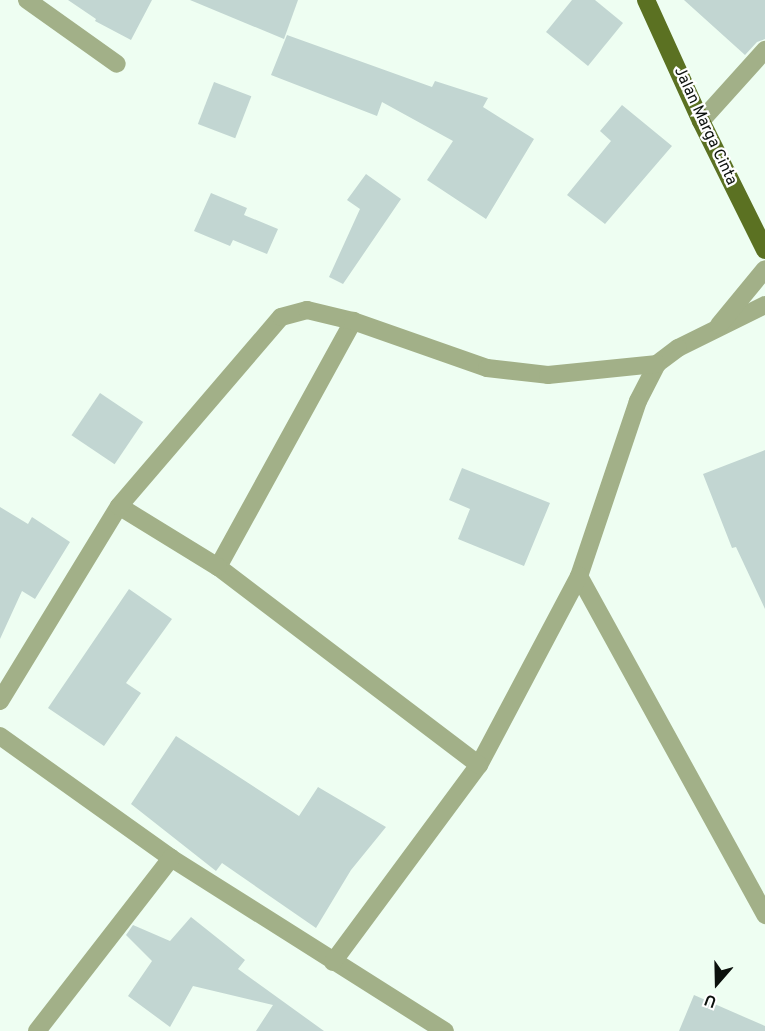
<!DOCTYPE html>
<html>
<head>
<meta charset="utf-8">
<style>
  body { margin:0 }
  #map { position:relative; width:765px; height:1031px; overflow:hidden; background:#eefef2; font-family:Overpass,sans-serif }
  div>[style] { position:absolute }
  .building>* { inset:0; background:#c2d6d2; transform-origin:0 0 }
  .minor>* { height:18px; margin:-9px; padding:0 9px; transform-origin:9px; border-radius:9px; background:#a2b088 }
  .primary>* { height:18px; margin:-9px; padding:0 9px; transform-origin:9px; border-radius:9px; background:#5b7122 }
  span { translate:-50% -50%; white-space:nowrap; text-align:center; line-height:1.15; -webkit-text-stroke:4.5px #fff; paint-order:stroke }
  .street-label { font-size:16px; color:#0c110d }
  .north { position:absolute; left:687px; top:953px; width:60px; height:60px; -webkit-text-stroke:4px #fff; paint-order:stroke; rotate:200deg; font-size:16px; font-weight:700; line-height:24px; text-align:center; color:#0c110d }
  .north::after { content:''; display:block; margin:auto; width:21px; height:27px; background:#0c110d; clip-path:polygon(50% 0,100% 100%,50% 72%,0 100%) }
</style>
</head>
<body>
<div id="map">
  <div class="building">
    <i style="clip-path:polygon(68px 0,152px 0,131px 40px,95px 21px,96px 19px)"></i>
    <i style="clip-path:polygon(190px 0,298px 0,284px 39px)"></i>
    <i style="clip-path:polygon(572px 0,595px 0,623px 23px,588px 66px,546px 32px)"></i>
    <i style="clip-path:polygon(684px 0,765px 0,765px 39px,757px 42px,745px 55px)"></i>
    <i style="clip-path:polygon(287px 35px,432px 87px,435px 81px,488px 98px,483px 107px,534px 139px,486px 219px,427px 180px,453px 141px,382px 102px,377px 116px,271px 75px)"></i>
    <i style="left:214px;top:82px;width:40px;height:45px;rotate:21deg"></i>
    <i style="clip-path:polygon(622px 105px,672px 146px,605px 224px,567px 195px,611px 141px,600px 131px)"></i>
    <i style="clip-path:polygon(366px 174px,401px 199px,343px 284px,329px 277px,360px 209px,347px 200px)"></i>
    <i style="clip-path:polygon(211px 193px,247px 208px,244px 215px,278px 229px,267px 254px,233px 240px,230px 246px,194px 231px)"></i>
    <i style="left:100px;top:393px;width:52px;height:51px;rotate:34deg"></i>
    <i style="clip-path:polygon(765px 450px,765px 609px,736px 547px,732px 548px,703px 474px)"></i>
    <i style="clip-path:polygon(462px 468px,550px 503px,524px 566px,458px 539px,470px 509px,449px 500px)"></i>
    <i style="clip-path:polygon(0 507px,28px 524px,32px 517px,70px 542px,35px 599px,22px 591px,0 639px)"></i>
    <i style="clip-path:polygon(129px 589px,172px 619px,126px 683px,141px 693px,104px 746px,48px 708px)"></i>
    <i style="clip-path:polygon(176px 736px,299px 816px,318px 787px,386px 827px,351px 870px,316px 928px,222px 863px,216px 871px,131px 804px)"></i>
    <i style="clip-path:polygon(191px 917px,245px 960px,238px 969px,324px 1031px,256px 1031px,273px 1005px,193px 986px,170px 1027px,128px 996px,152px 961px,126px 935px,133px 925px,170px 941px)"></i>
    <i style="clip-path:polygon(694px 995px,765px 1026px,765px 1031px,679px 1031px)"></i>
  </div>
  <div class="minor">
    <i style="left:27px;top:0;width:110px;rotate:35.4deg"></i>
    <i style="left:701px;top:121px;width:96px;rotate:-48deg"></i>
    <i style="left:765px;top:305px;width:97px;rotate:153.7deg"></i>
    <i style="left:678px;top:348px;width:26px;rotate:143deg"></i>
    <i style="left:657px;top:364px;width:42px;rotate:117.2deg"></i>
    <i style="left:638px;top:401px;width:185px;rotate:108.6deg"></i>
    <i style="left:579px;top:576px;width:387px;rotate:61.2deg"></i>
    <i style="left:719px;top:325px;width:72px;rotate:-50.6deg"></i>
    <i style="left:218px;top:567px;width:281px;rotate:-61.2deg"></i>
    <i style="left:0;top:701px;width:228px;rotate:-58.6deg"></i>
    <i style="left:0;top:736px;width:210px;rotate:35.5deg"></i>
    <i style="left:171px;top:858px;width:324px;rotate:32.3deg"></i>
    <i style="left:479px;top:765px;width:214px;rotate:-62.1deg"></i>
    <i style="left:333px;top:962px;width:245px;rotate:-53.5deg"></i>
    <i style="left:479px;top:765px;width:328px;rotate:-142.8deg"></i>
    <i style="left:218px;top:567px;width:116px;rotate:-148.4deg"></i>
    <i style="left:119px;top:506px;width:249px;rotate:-49.4deg"></i>
    <i style="left:281px;top:317px;width:27px;rotate:-15deg"></i>
    <i style="left:307px;top:310px;width:47px;rotate:13.4deg"></i>
    <i style="left:353px;top:321px;width:142px;rotate:19.3deg"></i>
    <i style="left:487px;top:368px;width:61px;rotate:6.5deg"></i>
    <i style="left:548px;top:375px;width:110px;rotate:-5.8deg"></i>
    <i style="left:37px;top:1031px;width:219px;rotate:-52.2deg"></i>
  </div>
  <div class="primary">
    <i style="left:646px;top:0;width:133px;rotate:65.6deg"></i>
    <i style="left:701px;top:121px;width:144px;rotate:63.6deg"></i>
  </div>
  <div class="street-label">
    <span style="left:705px;top:126px;rotate:65deg">Jalan Marga Cinta</span>
  </div>
  <div class="north">U</div>
</div>
</body>
</html>
